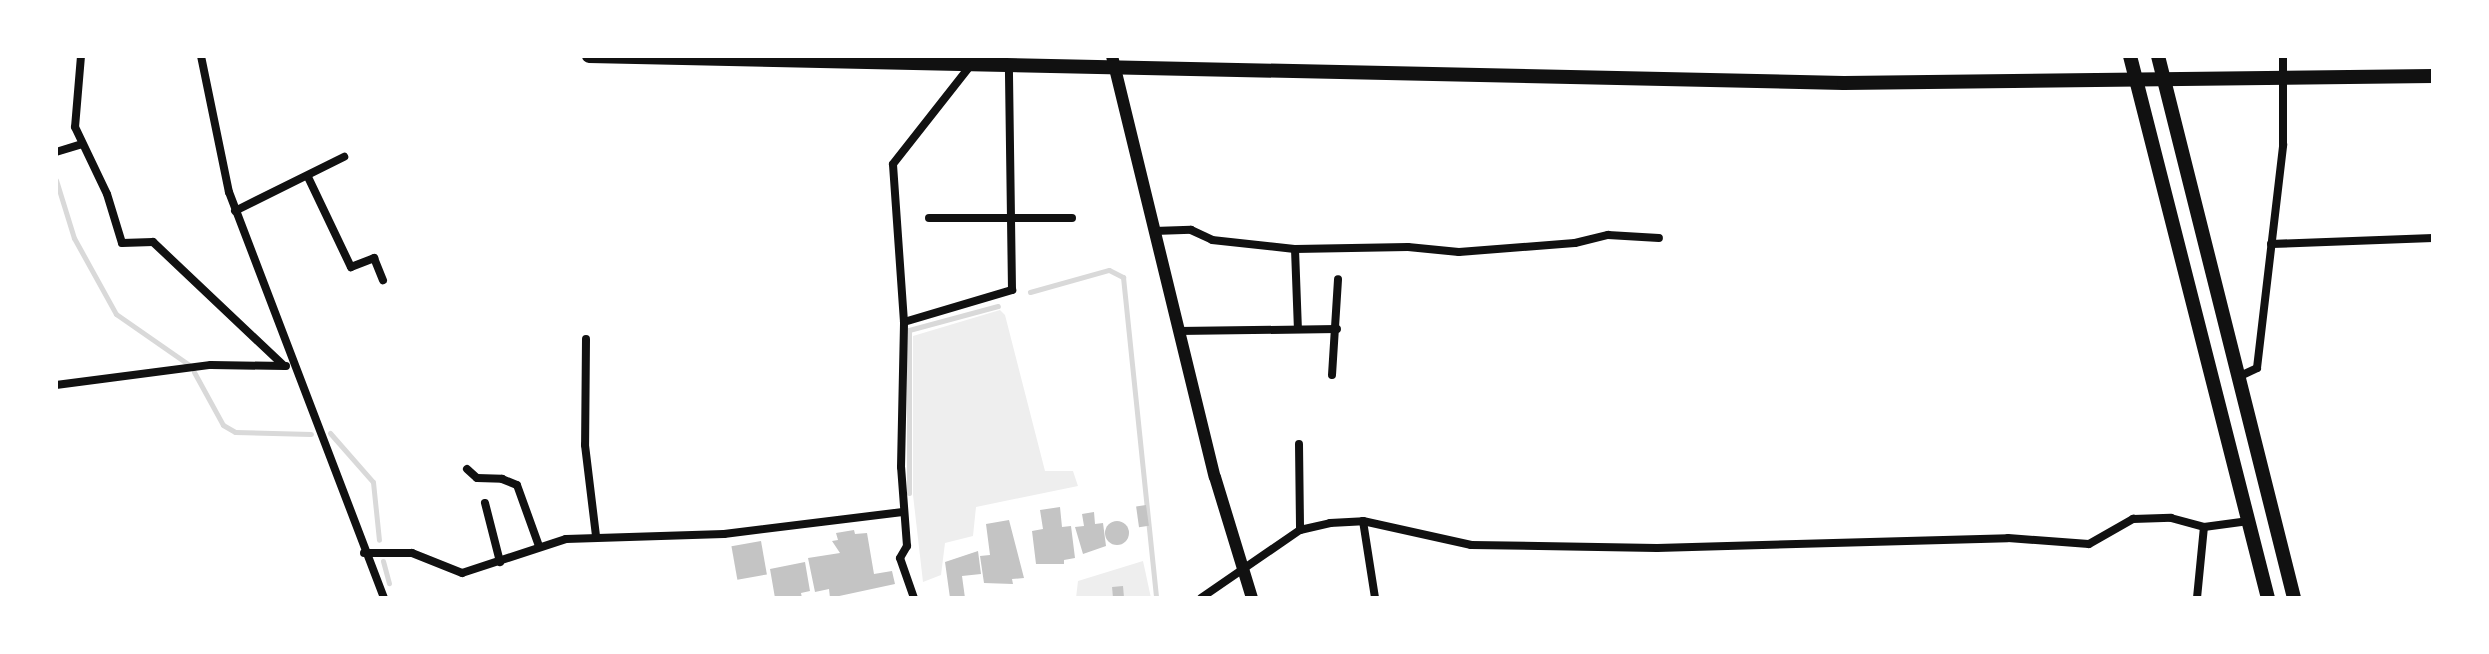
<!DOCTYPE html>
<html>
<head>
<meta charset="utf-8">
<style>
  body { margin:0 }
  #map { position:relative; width:2489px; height:654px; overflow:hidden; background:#fff; font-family:"Space Grotesk",sans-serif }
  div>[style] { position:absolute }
  .green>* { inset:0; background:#eee }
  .stream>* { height:5px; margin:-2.5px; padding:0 2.5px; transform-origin:2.5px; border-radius:2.5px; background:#d9d9d9 }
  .building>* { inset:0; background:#c4c4c4; transform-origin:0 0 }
  .round { border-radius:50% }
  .minor>* { height:8px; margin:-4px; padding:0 4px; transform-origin:4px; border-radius:4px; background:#111 }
  .secondary>* { height:12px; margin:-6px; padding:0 6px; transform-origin:6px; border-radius:6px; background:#111 }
  .primary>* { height:14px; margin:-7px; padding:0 7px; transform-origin:7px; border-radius:7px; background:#111 }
  .trunk>* { height:14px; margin:-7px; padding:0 7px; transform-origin:7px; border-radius:7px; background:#111 }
  span { translate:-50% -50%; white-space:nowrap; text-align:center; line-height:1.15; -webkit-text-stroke:6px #fff; paint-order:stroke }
  .frame { position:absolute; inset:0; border:58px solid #fff; pointer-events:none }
</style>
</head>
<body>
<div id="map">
  <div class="green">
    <i style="clip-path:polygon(1000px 310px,1005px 315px,1045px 471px,1073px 471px,1078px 486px,976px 507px,973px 536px,945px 543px,941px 575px,923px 582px,913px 495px,913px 336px)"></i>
    <i style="clip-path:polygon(1143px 561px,1151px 598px,1076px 598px,1078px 581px)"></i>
  </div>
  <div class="stream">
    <i style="left:56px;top:180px;width:61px;rotate:72.8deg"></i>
    <i style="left:74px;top:238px;width:87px;rotate:61.1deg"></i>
    <i style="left:116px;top:314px;width:88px;rotate:34.8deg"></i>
    <i style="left:1030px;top:292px;width:82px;rotate:-15.6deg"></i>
    <i style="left:1109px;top:270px;width:16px;rotate:27deg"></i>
    <i style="left:1123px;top:277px;width:323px;rotate:84.1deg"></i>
    <i style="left:194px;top:372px;width:60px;rotate:61.3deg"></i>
    <i style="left:223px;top:425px;width:14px;rotate:30deg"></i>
    <i style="left:235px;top:432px;width:76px;rotate:1.5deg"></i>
    <i style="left:330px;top:433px;width:65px;rotate:48.7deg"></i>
    <i style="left:373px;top:482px;width:58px;rotate:84.1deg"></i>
    <i style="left:909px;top:493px;width:163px;rotate:-90deg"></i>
    <i style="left:909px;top:330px;width:92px;rotate:-15.1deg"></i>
    <i style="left:383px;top:561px;width:23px;rotate:75deg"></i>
  </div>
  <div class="building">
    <i style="left:1146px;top:505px;width:21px;height:10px;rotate:82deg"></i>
    <i style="clip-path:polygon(1060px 507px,1062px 527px,1071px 526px,1075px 558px,1064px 560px,1064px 564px,1036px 564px,1032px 531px,1043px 529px,1040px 510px)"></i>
    <i style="clip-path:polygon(1094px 512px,1095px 524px,1103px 523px,1106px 546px,1083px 554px,1075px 527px,1084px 526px,1082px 514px)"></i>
    <i style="clip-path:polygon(1009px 520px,1024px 578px,1012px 579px,1013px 584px,984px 583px,980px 556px,990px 555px,986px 524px)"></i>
    <i class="round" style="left:1105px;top:521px;width:24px;height:24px"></i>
    <i style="clip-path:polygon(854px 530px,855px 534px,867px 533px,874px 574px,892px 571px,895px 584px,830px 598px,829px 589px,815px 592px,808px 558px,840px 553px,832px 541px,838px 540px,836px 533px)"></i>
    <i style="left:761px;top:541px;width:34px;height:30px;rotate:80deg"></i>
    <i style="clip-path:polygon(978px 551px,981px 574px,962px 576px,965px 598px,950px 598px,945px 562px)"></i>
    <i style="clip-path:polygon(805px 562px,810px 591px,801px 593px,802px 598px,775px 598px,770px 569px)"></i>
    <i style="left:1123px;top:586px;width:11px;height:11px;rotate:85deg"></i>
  </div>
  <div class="minor">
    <i style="left:81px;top:56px;width:71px;rotate:94.8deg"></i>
    <i style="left:75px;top:127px;width:74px;rotate:64.5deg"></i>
    <i style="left:107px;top:194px;width:51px;rotate:73deg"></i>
    <i style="left:122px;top:243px;width:31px;rotate:-2deg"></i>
    <i style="left:153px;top:242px;width:180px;rotate:43.4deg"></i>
    <i style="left:201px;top:56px;width:139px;rotate:78.4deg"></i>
    <i style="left:229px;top:192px;width:435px;rotate:69.1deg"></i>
    <i style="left:56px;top:152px;width:27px;rotate:-17deg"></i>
    <i style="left:308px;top:177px;width:100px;rotate:64.5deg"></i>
    <i style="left:351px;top:267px;width:25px;rotate:-21deg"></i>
    <i style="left:374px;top:258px;width:24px;rotate:68deg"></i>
    <i style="left:235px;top:211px;width:122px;rotate:-26.4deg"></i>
    <i style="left:929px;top:218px;width:143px"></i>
    <i style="left:1154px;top:231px;width:37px;rotate:-2deg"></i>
    <i style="left:1191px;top:230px;width:23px;rotate:25deg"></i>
    <i style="left:1212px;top:240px;width:83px;rotate:6.2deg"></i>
    <i style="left:1295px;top:249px;width:113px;rotate:-1deg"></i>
    <i style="left:1408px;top:247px;width:51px;rotate:5.6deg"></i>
    <i style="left:1459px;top:252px;width:116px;rotate:-4.4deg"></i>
    <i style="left:1575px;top:243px;width:34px;rotate:-14deg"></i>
    <i style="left:1608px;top:235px;width:51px;rotate:3.4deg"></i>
    <i style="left:2271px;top:244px;width:162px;rotate:-2.1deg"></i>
    <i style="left:1295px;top:249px;width:80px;rotate:87.9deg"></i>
    <i style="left:904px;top:322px;width:113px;rotate:-16.5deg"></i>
    <i style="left:1012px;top:290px;width:226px;rotate:-90.8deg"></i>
    <i style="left:1178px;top:331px;width:159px;rotate:-0.7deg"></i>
    <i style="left:586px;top:339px;width:106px;rotate:90.5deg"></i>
    <i style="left:585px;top:445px;width:92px;rotate:83.1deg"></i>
    <i style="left:1332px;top:375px;width:96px;rotate:-86.4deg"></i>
    <i style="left:2238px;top:377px;width:21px;rotate:-25deg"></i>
    <i style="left:2257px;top:368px;width:225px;rotate:-83.3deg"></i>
    <i style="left:2283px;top:145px;width:89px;rotate:-90deg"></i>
    <i style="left:56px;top:385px;width:156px;rotate:-7.4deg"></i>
    <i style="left:211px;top:365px;width:75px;rotate:0.8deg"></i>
    <i style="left:1299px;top:444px;width:86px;rotate:89.3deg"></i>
    <i style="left:467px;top:469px;width:13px;rotate:42deg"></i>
    <i style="left:477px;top:478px;width:25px;rotate:2deg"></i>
    <i style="left:502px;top:479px;width:16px;rotate:22deg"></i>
    <i style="left:517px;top:485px;width:65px;rotate:70.2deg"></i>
    <i style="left:485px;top:503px;width:61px;rotate:75.7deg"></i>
    <i style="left:1363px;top:521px;width:78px;rotate:81.1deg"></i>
    <i style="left:364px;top:553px;width:48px"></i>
    <i style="left:412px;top:553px;width:54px;rotate:21.8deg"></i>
    <i style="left:462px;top:573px;width:109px;rotate:-18.1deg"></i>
    <i style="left:566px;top:539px;width:158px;rotate:-1.8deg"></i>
    <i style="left:724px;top:534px;width:180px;rotate:-7deg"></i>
    <i style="left:914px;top:598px;width:42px;rotate:-109.3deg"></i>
    <i style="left:900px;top:558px;width:14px;rotate:-60deg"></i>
    <i style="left:907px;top:546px;width:79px;rotate:-94.3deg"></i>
    <i style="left:901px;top:467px;width:145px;rotate:-88.8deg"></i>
    <i style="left:904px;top:322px;width:158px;rotate:-94deg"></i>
    <i style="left:893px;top:164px;width:137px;rotate:-51.8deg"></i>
    <i style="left:1201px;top:598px;width:120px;rotate:-34.5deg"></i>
    <i style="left:1300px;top:530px;width:31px;rotate:-13deg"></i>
    <i style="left:1330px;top:523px;width:33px;rotate:-3deg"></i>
    <i style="left:1363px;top:521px;width:111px;rotate:12.5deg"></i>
    <i style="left:1471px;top:545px;width:186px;rotate:0.9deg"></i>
    <i style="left:1657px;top:548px;width:351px;rotate:-1.6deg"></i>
    <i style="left:2008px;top:538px;width:81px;rotate:4.2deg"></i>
    <i style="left:2089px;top:544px;width:51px;rotate:-29.6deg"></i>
    <i style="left:2133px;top:519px;width:38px;rotate:-2deg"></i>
    <i style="left:2171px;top:518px;width:34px;rotate:15deg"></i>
    <i style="left:2197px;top:598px;width:71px;rotate:-84.4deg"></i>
    <i style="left:2204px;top:527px;width:45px;rotate:-7.6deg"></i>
  </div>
  <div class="secondary">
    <i style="left:1112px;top:56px;width:433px;rotate:76.3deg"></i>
    <i style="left:1215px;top:477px;width:127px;rotate:73deg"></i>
  </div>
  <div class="primary">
    <i style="left:589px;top:56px;width:1255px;rotate:1.23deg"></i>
    <i style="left:1844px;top:83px;width:589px;rotate:-0.68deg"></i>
  </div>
  <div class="trunk">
    <i style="left:2130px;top:56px;width:559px;rotate:75.72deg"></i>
    <i style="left:2158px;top:56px;width:559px;rotate:75.91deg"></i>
  </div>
  <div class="frame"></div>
</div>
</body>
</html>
